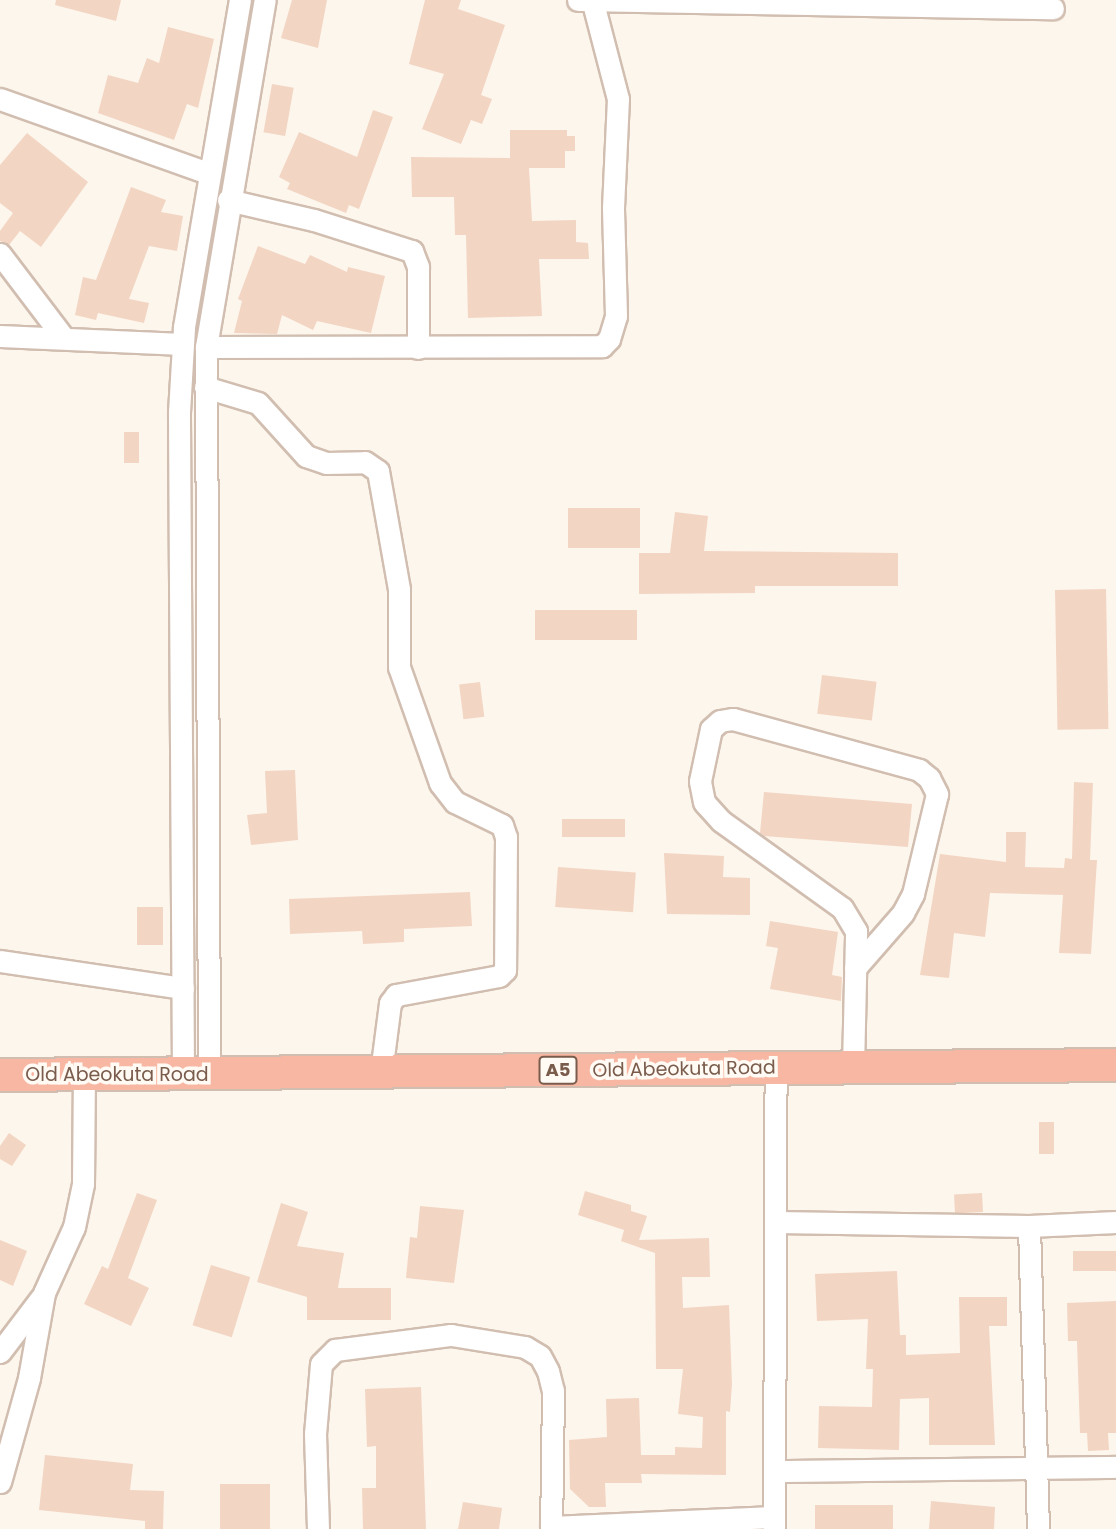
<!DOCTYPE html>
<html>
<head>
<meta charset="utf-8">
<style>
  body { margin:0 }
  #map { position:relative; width:1116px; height:1529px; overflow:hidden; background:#fdf6ec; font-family:Poppins,sans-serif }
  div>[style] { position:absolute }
  .building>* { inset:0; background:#f3d5c3; transform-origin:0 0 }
  .roads { filter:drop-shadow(2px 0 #d1beb0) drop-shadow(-2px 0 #d1beb0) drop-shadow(0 2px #d1beb0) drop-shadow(0 -2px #d1beb0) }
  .minor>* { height:21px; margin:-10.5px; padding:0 10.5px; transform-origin:10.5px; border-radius:10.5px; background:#fff }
  .highway>* { height:32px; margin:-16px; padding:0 16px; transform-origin:16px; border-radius:16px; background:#f7b7a3 }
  span { translate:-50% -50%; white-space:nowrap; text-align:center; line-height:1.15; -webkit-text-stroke:7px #fffaf3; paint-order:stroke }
  .shield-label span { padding:2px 5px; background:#fffaf3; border:2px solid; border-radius:5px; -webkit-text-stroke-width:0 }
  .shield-label { font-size:18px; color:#7a5c4d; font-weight:700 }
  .street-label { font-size:19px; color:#7a5c4d }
</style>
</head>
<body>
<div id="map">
  <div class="building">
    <i style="clip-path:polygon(56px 0,121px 0,116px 21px,55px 5px)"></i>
    <i style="clip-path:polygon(292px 0,327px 0,318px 48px,281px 38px)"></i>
    <i style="clip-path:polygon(425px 0,461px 0,458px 9px,505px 25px,481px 95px,492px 99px,482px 124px,471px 120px,461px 144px,422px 129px,444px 74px,409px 64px)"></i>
    <i style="clip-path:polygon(168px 27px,214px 39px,198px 108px,187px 104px,174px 140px,98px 113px,108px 75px,138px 83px,147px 58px,159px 63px)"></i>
    <i style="left:272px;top:84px;width:22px;height:49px;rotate:10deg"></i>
    <i style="clip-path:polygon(373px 110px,393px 117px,359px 209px,349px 205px,346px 213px,287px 189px,290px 183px,279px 177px,299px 132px,357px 157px)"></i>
    <i style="clip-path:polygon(510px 130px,567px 130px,567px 136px,575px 136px,575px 151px,565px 151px,565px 168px,529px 168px,532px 221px,576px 220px,576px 242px,588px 243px,589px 259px,539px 259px,542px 316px,468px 318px,466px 235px,455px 235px,454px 197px,412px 197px,411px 157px,510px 158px)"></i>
    <i style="clip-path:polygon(27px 133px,88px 182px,41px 247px,20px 231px,9px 245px,0 241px,0 231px,13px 213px,0 203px,0 165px)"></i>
    <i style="clip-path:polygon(131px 187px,166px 200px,161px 212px,183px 216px,177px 251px,149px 246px,129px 299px,149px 303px,144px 323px,98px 313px,96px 320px,75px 315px,83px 277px,96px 280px)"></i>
    <i style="clip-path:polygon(258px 246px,305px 264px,310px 255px,347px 272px,348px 267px,385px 276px,371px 333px,317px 321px,313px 330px,282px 315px,277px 334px,234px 333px,242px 301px,238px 299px)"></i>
    <i style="left:124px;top:432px;width:15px;height:31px"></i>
    <i style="left:640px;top:508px;width:40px;height:72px;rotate:90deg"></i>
    <i style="clip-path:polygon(675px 512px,708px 516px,704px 551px,898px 553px,898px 586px,755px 586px,755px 593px,639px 594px,639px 553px,670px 553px)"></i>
    <i style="left:1106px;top:589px;width:140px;height:51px;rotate:89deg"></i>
    <i style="left:637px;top:610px;width:30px;height:102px;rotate:90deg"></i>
    <i style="left:822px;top:675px;width:55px;height:39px;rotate:7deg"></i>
    <i style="left:480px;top:682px;width:35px;height:21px;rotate:83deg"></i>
    <i style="clip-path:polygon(295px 770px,298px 840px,251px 845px,247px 815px,267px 813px,265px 771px)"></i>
    <i style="clip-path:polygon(1074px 782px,1093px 783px,1090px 860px,1097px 860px,1091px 954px,1059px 953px,1063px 895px,990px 893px,985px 937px,954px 933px,949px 978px,920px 975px,940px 854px,1006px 862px,1006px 832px,1026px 832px,1025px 867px,1064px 868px,1065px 858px,1072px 859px)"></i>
    <i style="clip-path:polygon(764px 792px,912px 804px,908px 847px,764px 836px,760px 833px)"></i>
    <i style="left:625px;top:819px;width:18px;height:63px;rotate:90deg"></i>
    <i style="clip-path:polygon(664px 853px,724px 856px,723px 877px,750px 878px,750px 915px,667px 914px)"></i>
    <i style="left:558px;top:867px;width:78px;height:40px;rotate:4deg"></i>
    <i style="clip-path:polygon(470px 892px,472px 926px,404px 929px,404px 942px,363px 944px,362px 931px,290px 934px,289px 899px)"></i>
    <i style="left:137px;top:907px;width:26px;height:38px"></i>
    <i style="clip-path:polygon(770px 921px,838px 932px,832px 975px,842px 977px,841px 1001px,770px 989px,778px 948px,766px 946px)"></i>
    <i style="left:1039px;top:1122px;width:15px;height:32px"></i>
    <i style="clip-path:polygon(9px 1133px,26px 1145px,12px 1166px,0 1159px,0 1146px)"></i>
    <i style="clip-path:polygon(585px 1191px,631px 1205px,631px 1211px,647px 1216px,639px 1240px,709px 1238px,710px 1277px,682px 1277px,683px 1308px,729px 1305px,732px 1384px,730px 1412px,726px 1411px,726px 1475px,641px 1474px,642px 1483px,605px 1483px,606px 1507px,589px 1507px,570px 1489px,569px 1440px,607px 1437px,606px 1399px,639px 1398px,641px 1455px,675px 1455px,675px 1447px,702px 1448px,703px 1417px,678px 1414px,683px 1369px,656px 1369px,655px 1253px,621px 1241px,624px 1230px,578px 1215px)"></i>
    <i style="clip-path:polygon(137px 1193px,157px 1200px,128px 1278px,149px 1288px,131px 1326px,84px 1304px,102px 1266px,108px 1269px)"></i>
    <i style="left:982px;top:1193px;width:19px;height:28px;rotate:87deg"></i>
    <i style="clip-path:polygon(281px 1203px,308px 1212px,297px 1246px,344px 1253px,338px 1288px,391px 1288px,391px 1320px,307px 1320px,307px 1297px,257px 1282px)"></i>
    <i style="clip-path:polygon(420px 1206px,464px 1210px,454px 1283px,406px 1278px,410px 1237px,417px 1238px)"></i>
    <i style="clip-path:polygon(0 1240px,27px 1251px,13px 1286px,0 1280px)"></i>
    <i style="left:1116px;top:1251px;width:20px;height:43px;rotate:90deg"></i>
    <i style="left:211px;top:1265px;width:41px;height:63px;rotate:17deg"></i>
    <i style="clip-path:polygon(897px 1271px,900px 1335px,906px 1335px,906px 1355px,960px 1353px,959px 1297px,1007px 1297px,1007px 1326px,989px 1326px,995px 1445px,929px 1445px,929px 1398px,900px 1399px,899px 1450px,818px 1448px,819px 1406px,872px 1407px,873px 1369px,866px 1369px,868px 1319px,817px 1321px,815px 1274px)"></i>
    <i style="clip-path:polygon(1116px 1301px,1116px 1433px,1108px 1433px,1109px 1450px,1088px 1451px,1087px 1433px,1080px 1433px,1077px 1341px,1068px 1341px,1067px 1303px)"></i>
    <i style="clip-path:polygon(421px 1387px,426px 1529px,363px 1529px,362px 1488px,376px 1488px,376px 1446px,367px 1447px,365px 1389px)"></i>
    <i style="clip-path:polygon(45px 1455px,133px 1464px,130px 1490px,164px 1491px,163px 1529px,145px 1529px,145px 1521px,39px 1510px)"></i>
    <i style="left:220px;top:1484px;width:50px;height:45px"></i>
    <i style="clip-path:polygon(931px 1501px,995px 1507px,994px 1529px,929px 1529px)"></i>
    <i style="clip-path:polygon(463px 1502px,502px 1508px,499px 1529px,458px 1529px)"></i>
    <i style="left:815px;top:1505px;width:78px;height:24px"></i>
  </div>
  <div class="roads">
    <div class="minor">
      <i style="left:578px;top:0;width:475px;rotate:1deg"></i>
      <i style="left:0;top:99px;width:221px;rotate:19.6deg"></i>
      <i style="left:228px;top:200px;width:88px;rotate:13.1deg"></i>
      <i style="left:314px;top:220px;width:103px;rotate:17.6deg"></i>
      <i style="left:412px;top:251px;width:17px;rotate:69deg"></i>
      <i style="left:418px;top:267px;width:81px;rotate:90deg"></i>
      <i style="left:0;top:254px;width:104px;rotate:52.8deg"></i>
      <i style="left:0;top:336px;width:183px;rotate:2.5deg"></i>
      <i style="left:206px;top:347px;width:396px;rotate:-0.1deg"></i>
      <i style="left:602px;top:346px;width:10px;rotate:-45deg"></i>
      <i style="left:609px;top:339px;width:24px;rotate:-73deg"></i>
      <i style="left:616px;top:316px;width:108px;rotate:-91.6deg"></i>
      <i style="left:613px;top:208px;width:109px;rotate:-87.4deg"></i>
      <i style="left:618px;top:99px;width:99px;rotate:-104.6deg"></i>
      <i style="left:205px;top:387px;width:55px;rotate:16.8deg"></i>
      <i style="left:258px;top:403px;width:72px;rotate:47.8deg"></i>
      <i style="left:306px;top:456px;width:21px;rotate:19deg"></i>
      <i style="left:326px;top:463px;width:39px;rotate:-1deg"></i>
      <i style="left:365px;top:462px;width:16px;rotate:35deg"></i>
      <i style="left:378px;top:471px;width:120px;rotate:79.9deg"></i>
      <i style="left:399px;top:589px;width:78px;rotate:90deg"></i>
      <i style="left:399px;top:667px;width:123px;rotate:70.5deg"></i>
      <i style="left:440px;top:783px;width:24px;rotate:52deg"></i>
      <i style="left:455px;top:802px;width:52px;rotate:26.1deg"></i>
      <i style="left:502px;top:825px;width:13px;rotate:72deg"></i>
      <i style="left:506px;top:837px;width:133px;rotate:90.4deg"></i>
      <i style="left:505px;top:970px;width:8px;rotate:135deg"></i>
      <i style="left:499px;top:976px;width:105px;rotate:169.5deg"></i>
      <i style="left:396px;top:995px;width:10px;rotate:127deg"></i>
      <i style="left:390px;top:1003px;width:70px;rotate:97.4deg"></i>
      <i style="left:0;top:961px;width:185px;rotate:8.4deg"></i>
      <i style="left:853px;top:1068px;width:137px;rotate:-88.7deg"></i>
      <i style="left:856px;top:931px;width:27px;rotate:-121deg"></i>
      <i style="left:842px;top:908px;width:149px;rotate:-144.3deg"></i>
      <i style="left:721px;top:821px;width:25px;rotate:-132deg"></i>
      <i style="left:704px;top:802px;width:21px;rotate:-101deg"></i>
      <i style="left:700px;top:781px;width:53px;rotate:-78.1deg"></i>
      <i style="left:711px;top:729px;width:12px;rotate:-42deg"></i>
      <i style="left:720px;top:721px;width:13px;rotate:-9deg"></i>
      <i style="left:733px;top:719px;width:193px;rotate:15.3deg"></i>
      <i style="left:919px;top:770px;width:13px;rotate:39deg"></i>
      <i style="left:929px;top:778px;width:18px;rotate:63deg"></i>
      <i style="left:937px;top:794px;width:103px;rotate:103.5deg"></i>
      <i style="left:913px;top:894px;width:21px;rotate:118deg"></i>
      <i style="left:903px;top:913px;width:73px;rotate:131.1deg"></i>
      <i style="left:183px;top:1074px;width:662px;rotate:-90.35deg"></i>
      <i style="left:179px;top:412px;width:85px;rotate:-86.6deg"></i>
      <i style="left:184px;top:327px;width:332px;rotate:-80.3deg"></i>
      <i style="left:209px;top:1074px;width:727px;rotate:-90.24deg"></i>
      <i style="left:206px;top:347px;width:352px;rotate:-80.4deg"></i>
      <i style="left:776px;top:1222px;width:253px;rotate:0.9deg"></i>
      <i style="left:1029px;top:1226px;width:87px;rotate:-2.6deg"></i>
      <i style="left:1029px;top:1226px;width:303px;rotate:88.3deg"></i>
      <i style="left:0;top:1352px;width:68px;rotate:-52.8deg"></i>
      <i style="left:777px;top:1471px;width:339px;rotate:-0.7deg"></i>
      <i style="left:0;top:1482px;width:108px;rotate:-74.4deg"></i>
      <i style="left:29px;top:1378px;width:86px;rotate:-80deg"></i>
      <i style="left:44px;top:1293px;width:72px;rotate:-65.6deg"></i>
      <i style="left:74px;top:1227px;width:44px;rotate:-78.2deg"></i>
      <i style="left:83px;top:1184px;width:109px;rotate:-89.5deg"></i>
      <i style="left:551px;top:1527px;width:223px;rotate:-2.6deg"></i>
      <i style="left:318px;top:1529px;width:95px;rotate:-91.8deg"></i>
      <i style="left:315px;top:1434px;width:70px;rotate:-85.1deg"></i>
      <i style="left:321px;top:1364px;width:20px;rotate:-45deg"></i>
      <i style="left:335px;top:1350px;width:117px;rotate:-7.4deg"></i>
      <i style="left:451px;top:1335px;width:75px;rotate:9.2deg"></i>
      <i style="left:525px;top:1347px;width:17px;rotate:31deg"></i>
      <i style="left:540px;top:1356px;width:17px;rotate:62deg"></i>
      <i style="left:548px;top:1371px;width:21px;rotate:76deg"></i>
      <i style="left:553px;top:1391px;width:138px;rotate:90.8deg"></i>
      <i style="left:774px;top:1529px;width:461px;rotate:-89.8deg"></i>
    </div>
    <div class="highway">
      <i style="left:0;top:1075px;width:1116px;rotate:-0.51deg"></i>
    </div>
  </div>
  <div class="shield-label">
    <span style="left:558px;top:1070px">A5</span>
  </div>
  <div class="street-label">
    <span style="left:684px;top:1069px;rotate:-1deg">Old Abeokuta Road</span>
    <span style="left:117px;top:1075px">Old Abeokuta Road</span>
  </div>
</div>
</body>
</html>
